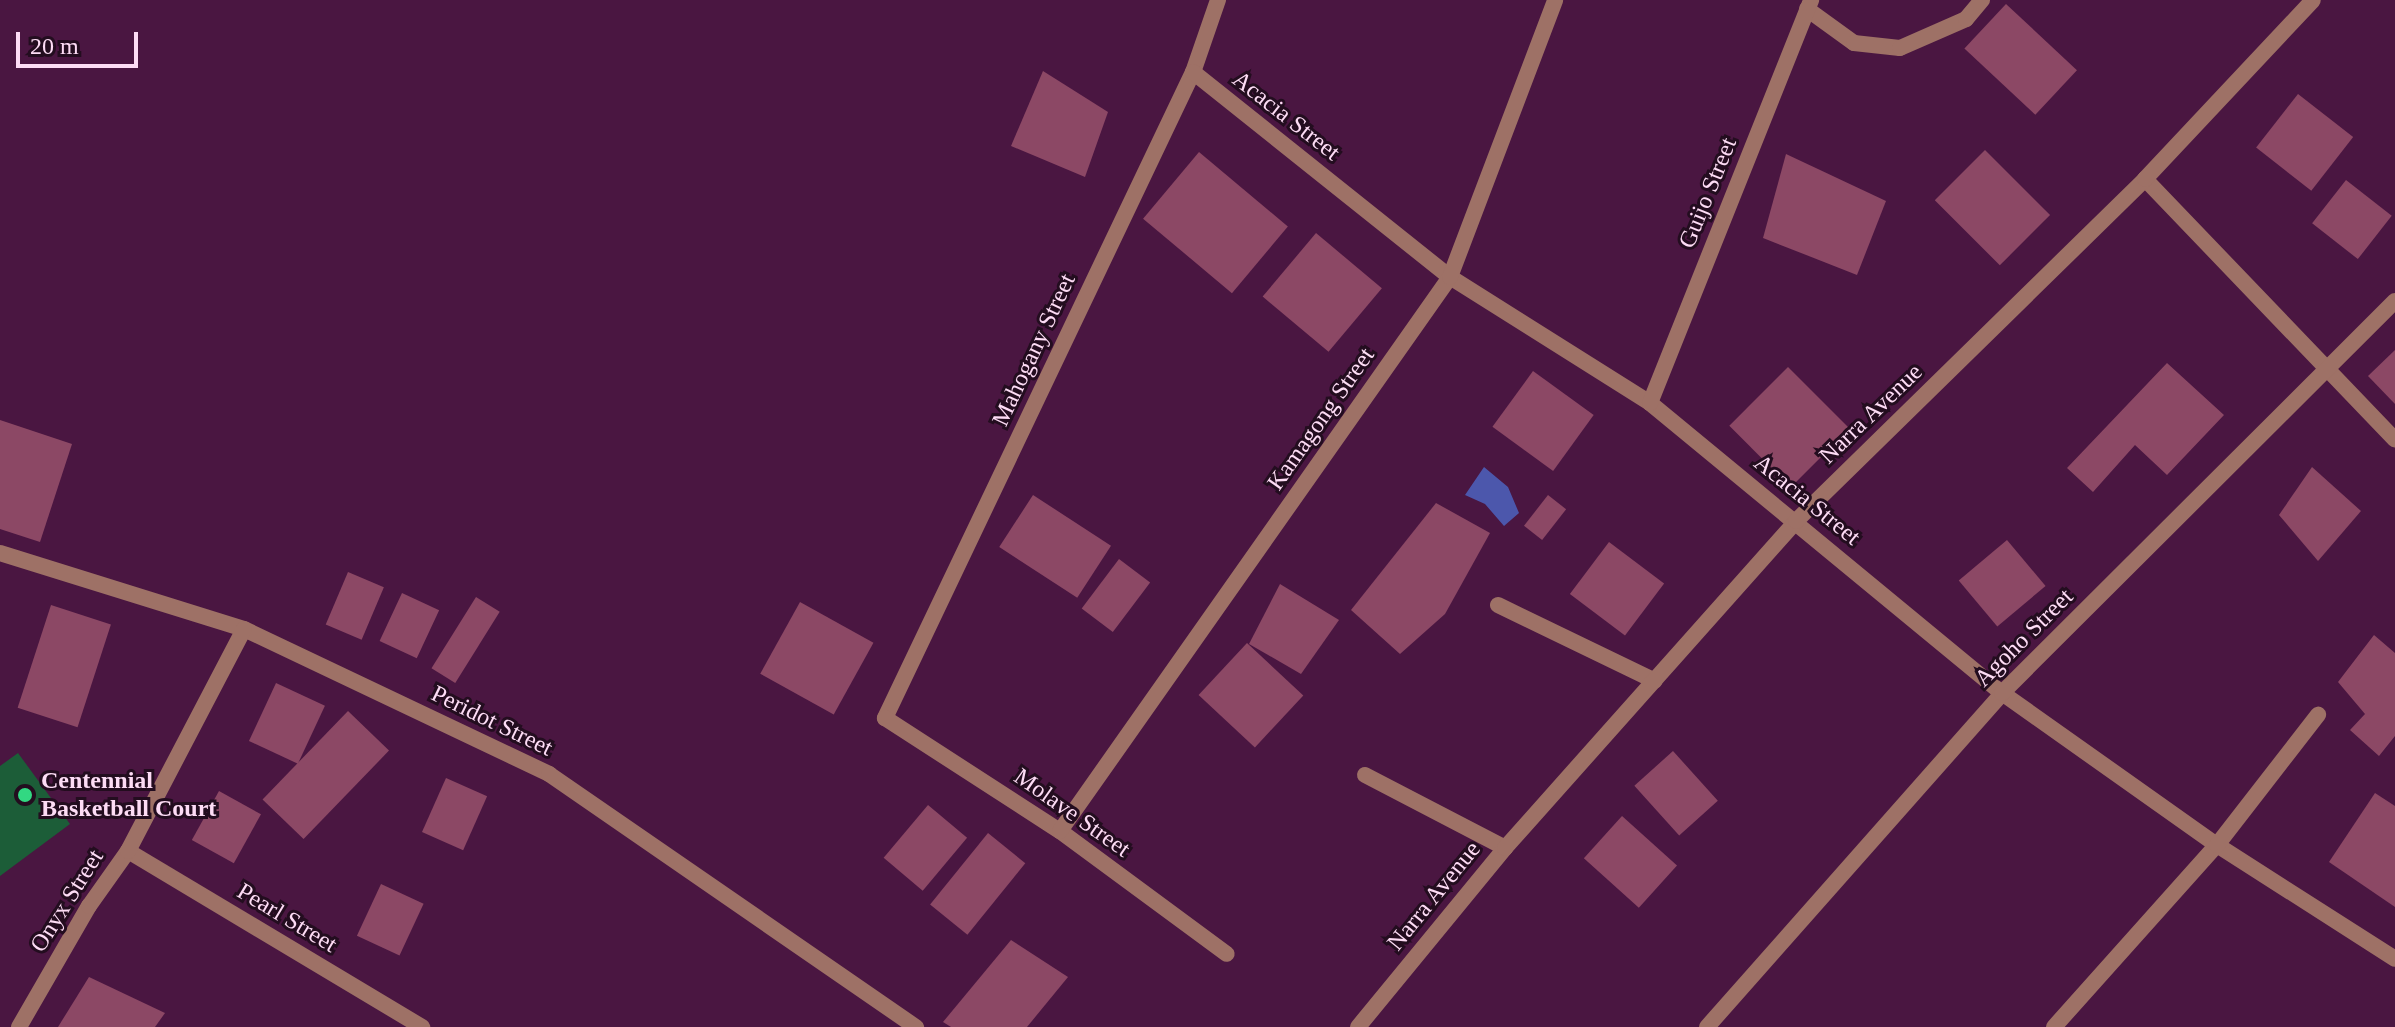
<!DOCTYPE html>
<html>
<head>
<meta charset="utf-8">
<style>
  body { margin:0 }
  #map { position:relative; width:2395px; height:1027px; overflow:hidden; background:#4a1641; font-family:Georgia,serif }
  div>[style] { position:absolute }
  .green>* { inset:0; background:#1c5d38 }
  .water>* { inset:0; background:#4c57ac }
  .building>* { inset:0; background:#8c4865; transform-origin:0 0 }
  .street>* { height:16px; margin:-8px; padding:0 8px; transform-origin:8px; border-radius:8px; background:#9e7166 }
  .dots>* { width:22px; height:22px; translate:-50% -50%; box-sizing:border-box; border:4px solid #230d1f; border-radius:50% }
  span { translate:-50% -50%; white-space:nowrap; text-align:center; line-height:1.15; -webkit-text-stroke:6px #230d1f; paint-order:stroke }
  .street-label { font-size:24px; color:#fddcf5 }
  .poi-label { font-size:24px; color:#fddcf5; font-weight:700 }
  .left { translate:0 -50%; text-align:left }
  .scale { position:absolute; left:16px; top:32px; width:122px; height:36px; box-sizing:border-box; border:4px solid #fddcf5; border-top:0; padding-left:10px; font-size:24px; line-height:28px; white-space:nowrap; color:#fddcf5; -webkit-text-stroke:6px #230d1f; paint-order:stroke }
</style>
</head>
<body>
<div id="map">
  <div class="green">
    <i style="clip-path:polygon(18px 753px,70px 824px,0 876px,0 766px)"></i>
  </div>
  <div class="water">
    <i style="clip-path:polygon(1484px 467px,1508px 487px,1519px 513px,1504px 526px,1485px 504px,1465px 495px)"></i>
  </div>
  <div class="building">
    <i style="left:2006px;top:4px;width:97px;height:61px;rotate:43deg"></i>
    <i style="clip-path:polygon(1043px 71px,1108px 112px,1085px 177px,1011px 146px)"></i>
    <i style="left:2298px;top:94px;width:70px;height:68px;rotate:38deg"></i>
    <i style="left:1985px;top:150px;width:92px;height:71px;rotate:45deg"></i>
    <i style="left:1199px;top:152px;width:116px;height:87px;rotate:40deg"></i>
    <i style="clip-path:polygon(1786px 154px,1886px 201px,1857px 275px,1763px 238px)"></i>
    <i style="left:2346px;top:180px;width:58px;height:55px;rotate:38deg"></i>
    <i style="left:1316px;top:233px;width:86px;height:83px;rotate:40deg"></i>
    <i style="clip-path:polygon(2395px 350px,2395px 404px,2368px 376px)"></i>
    <i style="clip-path:polygon(2167px 363px,2224px 415px,2167px 475px,2135px 445px,2093px 492px,2067px 468px)"></i>
    <i style="left:1788px;top:367px;width:87px;height:83px;rotate:45deg"></i>
    <i style="left:1533px;top:371px;width:75px;height:69px;rotate:36deg"></i>
    <i style="clip-path:polygon(0 420px,72px 444px,40px 542px,0 529px)"></i>
    <i style="clip-path:polygon(2312px 467px,2361px 511px,2318px 561px,2279px 515px)"></i>
    <i style="left:1033px;top:495px;width:93px;height:62px;rotate:33deg"></i>
    <i style="left:1548px;top:495px;width:23px;height:39px;rotate:38deg"></i>
    <i style="clip-path:polygon(1436px 503px,1490px 533px,1445px 614px,1400px 654px,1351px 610px)"></i>
    <i style="left:2007px;top:540px;width:60px;height:63px;rotate:50deg"></i>
    <i style="left:1609px;top:542px;width:69px;height:65px;rotate:37deg"></i>
    <i style="left:1119px;top:559px;width:39px;height:62px;rotate:37deg"></i>
    <i style="left:348px;top:572px;width:39px;height:57px;rotate:23deg"></i>
    <i style="clip-path:polygon(1280px 584px,1339px 620px,1301px 674px,1249px 644px)"></i>
    <i style="left:402px;top:593px;width:41px;height:53px;rotate:25deg"></i>
    <i style="left:476px;top:597px;width:28px;height:84px;rotate:32deg"></i>
    <i style="left:800px;top:602px;width:84px;height:82px;rotate:29deg"></i>
    <i style="left:51px;top:605px;width:63px;height:108px;rotate:18deg"></i>
    <i style="clip-path:polygon(2374px 635px,2395px 653px,2395px 736px,2379px 756px,2350px 730px,2365px 714px,2338px 682px)"></i>
    <i style="left:1247px;top:643px;width:77px;height:71px;rotate:43deg"></i>
    <i style="left:276px;top:683px;width:54px;height:64px;rotate:25deg"></i>
    <i style="left:348px;top:711px;width:57px;height:123px;rotate:44deg"></i>
    <i style="left:1673px;top:751px;width:67px;height:52px;rotate:48deg"></i>
    <i style="left:446px;top:778px;width:45px;height:59px;rotate:24deg"></i>
    <i style="left:219px;top:791px;width:48px;height:56px;rotate:29deg"></i>
    <i style="clip-path:polygon(2375px 793px,2395px 806px,2395px 907px,2329px 862px)"></i>
    <i style="left:928px;top:805px;width:51px;height:69px;rotate:40deg"></i>
    <i style="left:1622px;top:816px;width:74px;height:57px;rotate:42deg"></i>
    <i style="left:988px;top:833px;width:48px;height:92px;rotate:39deg"></i>
    <i style="left:381px;top:884px;width:47px;height:57px;rotate:25deg"></i>
    <i style="clip-path:polygon(1011px 940px,1068px 977px,1027px 1027px,951px 1027px,943px 1022px)"></i>
    <i style="clip-path:polygon(89px 977px,165px 1013px,155px 1027px,58px 1027px)"></i>
  </div>
  <div class="street">
    <i style="left:1218px;top:0;width:76px;rotate:109.1deg"></i>
    <i style="left:1193px;top:72px;width:716px;rotate:115.49deg"></i>
    <i style="left:885px;top:718px;width:208px;rotate:32.9deg"></i>
    <i style="left:1060px;top:831px;width:207px;rotate:36.4deg"></i>
    <i style="left:1807px;top:9px;width:58px;rotate:35.9deg"></i>
    <i style="left:1854px;top:43px;width:46px;rotate:6.2deg"></i>
    <i style="left:1900px;top:48px;width:72px;rotate:-23.7deg"></i>
    <i style="left:1966px;top:19px;width:25px;rotate:-50deg"></i>
    <i style="left:1193px;top:72px;width:329px;rotate:38.6deg"></i>
    <i style="left:1450px;top:277px;width:236px;rotate:32.2deg"></i>
    <i style="left:1650px;top:403px;width:456px;rotate:39.5deg"></i>
    <i style="left:2002px;top:693px;width:263px;rotate:35.3deg"></i>
    <i style="left:2217px;top:845px;width:211px;rotate:32.6deg"></i>
    <i style="left:2145px;top:179px;width:361px;rotate:46.2deg"></i>
    <i style="left:1650px;top:403px;width:434px;rotate:-68.2deg"></i>
    <i style="left:0;top:553px;width:256px;rotate:17.3deg"></i>
    <i style="left:244px;top:629px;width:338px;rotate:25.4deg"></i>
    <i style="left:549px;top:774px;width:446px;rotate:34.6deg"></i>
    <i style="left:1498px;top:605px;width:174px;rotate:25.8deg"></i>
    <i style="left:1365px;top:775px;width:158px;rotate:27.5deg"></i>
    <i style="left:1060px;top:831px;width:678px;rotate:-54.86deg"></i>
    <i style="left:1450px;top:277px;width:296px;rotate:-69.2deg"></i>
    <i style="left:128px;top:851px;width:343px;rotate:30.9deg"></i>
    <i style="left:19px;top:1027px;width:140px;rotate:-60deg"></i>
    <i style="left:89px;top:906px;width:67px;rotate:-54.7deg"></i>
    <i style="left:128px;top:851px;width:250px;rotate:-62.4deg"></i>
    <i style="left:1358px;top:1027px;width:232px;rotate:-50.6deg"></i>
    <i style="left:1505px;top:848px;width:438px;rotate:-48.3deg"></i>
    <i style="left:1796px;top:521px;width:489px;rotate:-44.4deg"></i>
    <i style="left:2145px;top:179px;width:245px;rotate:-46.8deg"></i>
    <i style="left:1707px;top:1027px;width:446px;rotate:-48.5deg"></i>
    <i style="left:2002px;top:693px;width:555px;rotate:-44.93deg"></i>
    <i style="left:2054px;top:1027px;width:244px;rotate:-48.2deg"></i>
    <i style="left:2217px;top:845px;width:165px;rotate:-52.2deg"></i>
  </div>
  <div class="dots">
    <i style="left:25px;top:795px;background:#32d882"></i>
  </div>
  <div class="street-label">
    <span style="left:1286px;top:116px;rotate:38deg">Acacia Street</span>
    <span style="left:1708px;top:193px;rotate:-68deg">Guijo Street</span>
    <span style="left:1034px;top:350px;rotate:-65deg">Mahogany Street</span>
    <span style="left:1871px;top:414px;rotate:-44deg">Narra Avenue</span>
    <span style="left:1321px;top:419px;rotate:-55deg">Kamagong Street</span>
    <span style="left:1807px;top:500px;rotate:39deg">Acacia Street</span>
    <span style="left:2024px;top:638px;rotate:-45deg">Agoho Street</span>
    <span style="left:492px;top:721px;rotate:26deg">Peridot Street</span>
    <span style="left:1072px;top:813px;rotate:35deg">Molave Street</span>
    <span style="left:1434px;top:896px;rotate:-51deg">Narra Avenue</span>
    <span style="left:67px;top:901px;rotate:-58deg">Onyx Street</span>
    <span style="left:287px;top:918px;rotate:31deg">Pearl Street</span>
  </div>
  <div class="poi-label">
    <span class="left" style="left:41px;top:795px">Centennial<br>Basketball Court</span>
  </div>
  <div class="scale">20 m</div>
</div>
</body>
</html>
